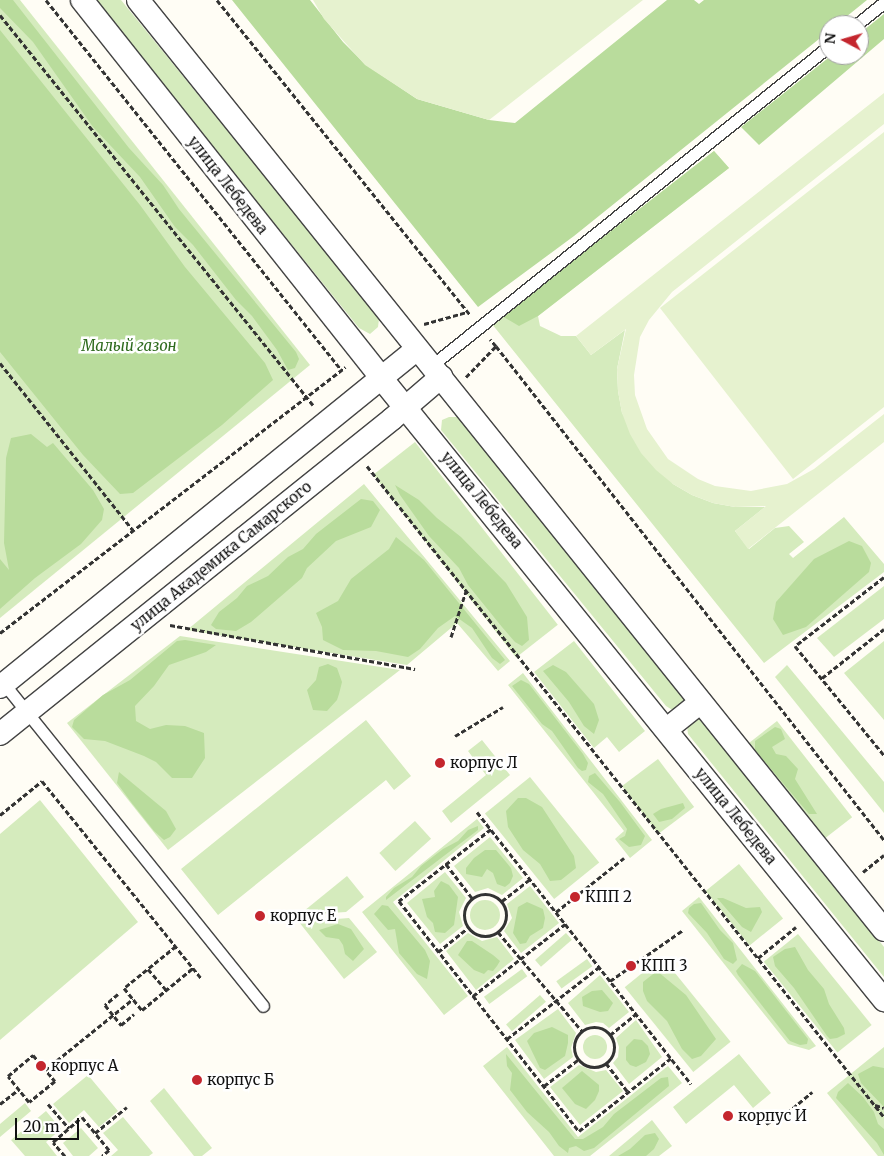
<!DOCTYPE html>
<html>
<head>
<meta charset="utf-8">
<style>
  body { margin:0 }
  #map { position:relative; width:884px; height:1156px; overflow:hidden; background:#fffdf5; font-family:Merriweather,serif }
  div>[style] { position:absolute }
  .green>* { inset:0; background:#d5ebbd; transform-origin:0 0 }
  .round { border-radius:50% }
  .forest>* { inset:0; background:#b9dc9c }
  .pitch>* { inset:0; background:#e6f2cf }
  .path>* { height:3px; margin-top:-1.5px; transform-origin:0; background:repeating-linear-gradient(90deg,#333 0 5px,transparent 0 7.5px) }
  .path>.ring { margin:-1.5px; padding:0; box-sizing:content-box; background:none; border:3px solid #333; border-radius:50% }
  .roads { filter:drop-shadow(1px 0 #444) drop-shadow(-1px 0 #444) drop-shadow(0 1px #444) drop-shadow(0 -1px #444) }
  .lane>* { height:11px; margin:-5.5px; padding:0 5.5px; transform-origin:5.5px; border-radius:5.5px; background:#fff }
  .street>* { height:22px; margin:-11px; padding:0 11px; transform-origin:11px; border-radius:11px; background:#fff }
  .dots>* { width:14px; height:14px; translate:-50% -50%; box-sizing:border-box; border:2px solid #fff; border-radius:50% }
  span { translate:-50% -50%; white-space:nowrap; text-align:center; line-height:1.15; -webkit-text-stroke:5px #fff; paint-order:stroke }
  .street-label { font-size:15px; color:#111 }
  .park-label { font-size:15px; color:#2f6b1f; font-style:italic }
  .poi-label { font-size:15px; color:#111 }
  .left { translate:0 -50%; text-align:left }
  .north { position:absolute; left:819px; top:15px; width:50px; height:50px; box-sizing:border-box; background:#fff; border:1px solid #a0a0a0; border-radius:50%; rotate:276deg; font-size:14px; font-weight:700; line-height:20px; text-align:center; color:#111 }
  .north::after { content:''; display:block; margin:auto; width:18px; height:22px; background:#c4262e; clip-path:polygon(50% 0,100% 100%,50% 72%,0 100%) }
  .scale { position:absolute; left:15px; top:1118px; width:64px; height:22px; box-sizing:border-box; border:2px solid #111; border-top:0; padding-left:6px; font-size:15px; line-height:18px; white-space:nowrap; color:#111; -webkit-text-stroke:4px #fff; paint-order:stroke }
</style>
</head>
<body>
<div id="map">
  <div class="green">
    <i style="clip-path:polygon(0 0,20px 0,310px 365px,0 618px)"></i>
    <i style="clip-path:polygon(94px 0,121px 0,376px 313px,379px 319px,378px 327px,370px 334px,359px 328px)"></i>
    <i style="clip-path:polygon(714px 151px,729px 168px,538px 316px,540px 326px,561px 336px,576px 336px,591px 355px,625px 330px,617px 369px,618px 391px,622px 413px,673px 484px,692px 495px,713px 503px,735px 507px,765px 507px,735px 531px,749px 549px,775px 528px,789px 526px,804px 542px,789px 554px,793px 558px,844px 517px,884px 564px,884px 572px,764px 663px,492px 324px)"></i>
    <i style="clip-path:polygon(449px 417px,458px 417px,683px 695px,684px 703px,674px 711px,666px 706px,441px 430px,442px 420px)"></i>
    <i style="left:415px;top:442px;width:232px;height:53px;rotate:52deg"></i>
    <i style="clip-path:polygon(364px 484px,510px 661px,498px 671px,457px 623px,407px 665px,187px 630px)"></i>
    <i style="clip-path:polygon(884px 586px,884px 619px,834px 657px,817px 638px)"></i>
    <i style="clip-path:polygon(180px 636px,400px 670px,168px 850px,67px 723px)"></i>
    <i style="clip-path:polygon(574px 641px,645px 731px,619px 752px,607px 737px,594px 748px,534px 672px)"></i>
    <i style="clip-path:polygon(884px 641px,884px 720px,844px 673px)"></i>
    <i style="clip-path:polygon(787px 665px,884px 782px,884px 813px,775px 677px)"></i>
    <i style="clip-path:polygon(523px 673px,652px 840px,630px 858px,615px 839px,624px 831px,508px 685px)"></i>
    <i style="clip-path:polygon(702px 717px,884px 947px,884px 977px,688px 734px,687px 726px,692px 720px)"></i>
    <i style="clip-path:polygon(366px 720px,411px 776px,394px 790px,386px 780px,218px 915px,181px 869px)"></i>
    <i style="left:777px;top:721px;width:122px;height:38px;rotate:52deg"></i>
    <i style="clip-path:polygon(482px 740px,510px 775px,451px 823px,442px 811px,486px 775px,468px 751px)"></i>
    <i style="left:658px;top:759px;width:60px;height:45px;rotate:53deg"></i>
    <i style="left:530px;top:777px;width:110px;height:58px;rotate:51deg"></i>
    <i style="clip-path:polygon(40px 800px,138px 922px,0 1040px,0 834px)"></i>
    <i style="clip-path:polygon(477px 819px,484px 828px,393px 902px,468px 996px,444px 1015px,362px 912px)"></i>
    <i style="left:415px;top:821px;width:24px;height:48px;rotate:48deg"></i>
    <i style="clip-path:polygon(490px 837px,523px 878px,502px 895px,488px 888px,475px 892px,454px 866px)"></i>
    <i style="left:739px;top:864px;width:70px;height:43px;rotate:51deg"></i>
    <i style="clip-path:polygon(445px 872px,466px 898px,459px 912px,463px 926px,440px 944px,407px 903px)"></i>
    <i style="clip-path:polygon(347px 876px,364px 897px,346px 912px,299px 915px)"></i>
    <i style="clip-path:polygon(530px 886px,559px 923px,521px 953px,504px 931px,512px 918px,507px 904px)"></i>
    <i style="clip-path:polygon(699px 897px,816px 1046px,809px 1050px,788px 1044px,682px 911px)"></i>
    <i class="round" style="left:470px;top:900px;width:30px;height:30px"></i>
    <i style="clip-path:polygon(349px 918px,377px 952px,344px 979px,299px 922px)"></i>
    <i style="clip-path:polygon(468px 933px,482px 941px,497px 937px,514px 959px,476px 990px,446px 951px)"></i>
    <i style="left:566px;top:933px;width:9px;height:41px;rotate:49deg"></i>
    <i style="left:798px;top:934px;width:117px;height:44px;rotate:51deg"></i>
    <i style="left:662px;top:957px;width:109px;height:48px;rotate:51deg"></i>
    <i style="left:587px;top:959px;width:9px;height:38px;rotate:54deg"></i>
    <i style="left:522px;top:969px;width:9px;height:47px;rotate:54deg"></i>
    <i style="clip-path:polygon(600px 975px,629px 1012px,609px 1028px,603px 1023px,596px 1022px,585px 1025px,568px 1003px)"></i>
    <i style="left:540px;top:995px;width:9px;height:45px;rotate:49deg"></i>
    <i style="clip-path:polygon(558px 1009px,576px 1033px,571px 1048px,573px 1057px,544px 1079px,515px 1040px)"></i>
    <i style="clip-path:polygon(636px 1020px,662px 1057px,629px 1084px,613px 1063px,618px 1057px,619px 1047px,616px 1038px)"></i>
    <i class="round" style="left:583px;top:1035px;width:24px;height:24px"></i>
    <i style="clip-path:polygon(507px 1047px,578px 1137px,668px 1066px,682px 1083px,590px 1156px,554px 1156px,483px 1066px)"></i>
    <i style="clip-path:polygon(884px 1047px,884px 1156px,878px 1156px,827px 1093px)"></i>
    <i style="clip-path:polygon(739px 1054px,771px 1093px,753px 1108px,734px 1085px,686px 1124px,673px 1107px)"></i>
    <i style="clip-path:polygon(579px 1065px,596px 1072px,606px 1070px,623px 1091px,580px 1125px,550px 1087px)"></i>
    <i style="clip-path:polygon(88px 1075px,118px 1111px,99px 1127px,84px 1110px,69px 1123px,53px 1104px)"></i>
    <i style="clip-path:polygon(164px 1088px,212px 1148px,202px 1156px,194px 1156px,150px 1101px)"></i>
    <i style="clip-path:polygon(25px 1103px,31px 1111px,0 1137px,0 1124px)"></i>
    <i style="clip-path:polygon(46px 1111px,61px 1129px,46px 1142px,57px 1156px,25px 1156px,11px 1140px)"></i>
    <i style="clip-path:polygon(123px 1117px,153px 1153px,149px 1156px,111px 1156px,118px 1150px,103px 1133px)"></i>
    <i style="clip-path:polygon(652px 1120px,672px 1146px,659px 1156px,609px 1156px)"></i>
    <i style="clip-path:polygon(81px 1128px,98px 1148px,89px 1156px,73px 1156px,63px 1143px)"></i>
  </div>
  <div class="forest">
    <i style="clip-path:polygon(0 0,13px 0,129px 148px,163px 185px,179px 209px,296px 352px,299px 359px,295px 368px,288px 370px,277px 350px,252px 316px,236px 300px,193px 245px,175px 227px,140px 177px,93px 127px,33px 42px,0 8px)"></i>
    <i style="clip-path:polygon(232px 0,310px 0,343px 42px,365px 64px,417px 99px,489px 120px,515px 123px,667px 0,694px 0,699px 4px,704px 0,867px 0,836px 25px,829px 25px,829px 31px,574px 236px,478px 307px)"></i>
    <i style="clip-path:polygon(884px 14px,884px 39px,759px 145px,741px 127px,832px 55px,859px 55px,859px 34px)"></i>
    <i style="clip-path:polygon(0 30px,140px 205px,185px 267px,265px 363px,273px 380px,222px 425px,133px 493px,120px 494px,83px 455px,0 352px)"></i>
    <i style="clip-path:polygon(714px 151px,729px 168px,538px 316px,519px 326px,502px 316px)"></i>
    <i style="clip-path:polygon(31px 434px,47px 447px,53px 443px,93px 490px,104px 509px,102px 520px,81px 544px,35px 578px,0 609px,0 559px,9px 570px,4px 543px,6px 458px,11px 438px)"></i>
    <i style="clip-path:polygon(395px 485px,419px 500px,437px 518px,461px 537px,506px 583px,527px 617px,529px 640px,522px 646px,515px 642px,502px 627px,468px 585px,459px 568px,429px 536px,400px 495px)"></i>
    <i style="clip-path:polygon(361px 499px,373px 501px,380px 510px,371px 527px,336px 541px,307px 568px,302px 578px,251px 622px,236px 631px,216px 629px,211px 625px,219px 612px,237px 598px,247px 586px,268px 576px,288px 557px,303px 549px,316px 534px)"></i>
    <i style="clip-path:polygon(396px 537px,424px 560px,505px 660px,500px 664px,492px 658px,472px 628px,455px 616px,438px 628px,420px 649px,408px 657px,376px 651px,343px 650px,323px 640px,322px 627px,316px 613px,338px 601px,351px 579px,389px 549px)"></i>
    <i style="clip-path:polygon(849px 541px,862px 546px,871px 563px,869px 572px,806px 627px,783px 635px,773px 619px,776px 602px,814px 559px)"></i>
    <i style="clip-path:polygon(185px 640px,216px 645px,206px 652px,169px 665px,154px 686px,135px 706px,136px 721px,150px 729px,166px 725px,185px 726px,204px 733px,205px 758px,192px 778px,172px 778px,156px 762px,144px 756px,105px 741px,84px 739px,72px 727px,74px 720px,103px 695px,130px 680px,177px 641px)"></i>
    <i style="clip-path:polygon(328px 664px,337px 668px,342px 682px,339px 694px,337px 700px,327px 711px,313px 710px,307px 690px,316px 680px,319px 667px)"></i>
    <i style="clip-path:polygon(553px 665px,566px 672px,594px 704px,599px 720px,594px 734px,584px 726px,569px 702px,543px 671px)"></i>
    <i style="clip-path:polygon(521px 680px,529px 684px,583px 754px,588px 763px,586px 770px,582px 771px,578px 768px,552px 731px,542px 724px,512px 686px)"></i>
    <i style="clip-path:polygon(775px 727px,781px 729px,785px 739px,772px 747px,776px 754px,786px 756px,798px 769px,795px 779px,817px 814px,809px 814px,755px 750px,755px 741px)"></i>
    <i style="clip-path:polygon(119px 772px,166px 811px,176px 829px,170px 837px,164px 840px,154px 831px,131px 802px,117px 783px)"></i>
    <i style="clip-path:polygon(595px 773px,620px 802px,645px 836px,641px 845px,629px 847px,619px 839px,625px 836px,627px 829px,603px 794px,588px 782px,589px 776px)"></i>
    <i style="clip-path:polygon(518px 798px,526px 798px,542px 807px,574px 856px,576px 868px,561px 880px,550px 881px,540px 864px,523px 850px,508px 827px,506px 811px)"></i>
    <i style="clip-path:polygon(683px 803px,685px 808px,672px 819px,659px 822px,653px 814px,661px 809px)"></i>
    <i style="clip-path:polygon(478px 826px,478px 830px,386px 900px,386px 897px,394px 888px,412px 877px,421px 866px,443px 849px,458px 841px,468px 830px)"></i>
    <i style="clip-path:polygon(485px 850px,496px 850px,511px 868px,513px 876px,510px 883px,505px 887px,497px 884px,493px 873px,487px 869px,482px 877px,466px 874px,466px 868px,474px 858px)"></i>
    <i style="clip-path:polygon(441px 881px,449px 885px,458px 897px,454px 925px,445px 933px,435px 932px,433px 923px,427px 917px,422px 899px,435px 897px,434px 891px)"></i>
    <i style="clip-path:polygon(717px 898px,723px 898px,746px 908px,760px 907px,762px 912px,751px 932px,742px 927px)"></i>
    <i style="clip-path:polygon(527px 902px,543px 909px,545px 918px,543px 928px,530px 936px,526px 943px,520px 944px,513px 933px,518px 907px)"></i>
    <i style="clip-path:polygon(701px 903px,720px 930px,733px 943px,737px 960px,733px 964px,724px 959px,707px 933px,688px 913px,689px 908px,694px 904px)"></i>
    <i style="clip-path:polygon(382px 905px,388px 906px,425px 950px,430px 961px,427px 979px,417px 974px,399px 953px,395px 929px,388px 930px,374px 914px)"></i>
    <i style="clip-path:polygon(338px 924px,351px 929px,364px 949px,353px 961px,345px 954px,343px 945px,339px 939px,326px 937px,319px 930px)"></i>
    <i style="clip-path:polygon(467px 941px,472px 941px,493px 955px,500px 961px,497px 966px,493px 971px,488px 970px,484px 974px,474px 970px,458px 955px)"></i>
    <i style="clip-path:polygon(795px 947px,808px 970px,824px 989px,829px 1004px,844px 1028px,845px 1034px,837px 1038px,830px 1039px,827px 1036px,794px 988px,775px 966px,773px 957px,785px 949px)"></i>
    <i style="clip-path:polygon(742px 964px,755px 971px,808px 1039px,807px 1044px,800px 1045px,790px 1041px,738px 975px,736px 971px)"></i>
    <i style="clip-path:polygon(657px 971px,686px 995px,716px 1039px,701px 1056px,692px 1059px,682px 1049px,667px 1021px,647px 1001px,643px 991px,643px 982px)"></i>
    <i style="clip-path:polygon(602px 990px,613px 1003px,608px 1011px,600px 1012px,583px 1006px,582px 997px,592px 991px)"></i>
    <i style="clip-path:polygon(552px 1027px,568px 1035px,568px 1043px,565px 1056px,545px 1070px,540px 1068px,527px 1041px,534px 1033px)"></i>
    <i style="clip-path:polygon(634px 1039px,642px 1040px,648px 1046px,650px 1054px,646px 1062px,636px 1067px,630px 1065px,626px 1060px,626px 1047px)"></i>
    <i style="clip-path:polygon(506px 1054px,575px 1139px,583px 1139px,603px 1127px,614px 1114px,661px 1078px,668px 1077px,669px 1086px,594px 1148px,584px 1151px,576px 1146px,569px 1148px,568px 1153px,559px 1146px,549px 1132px,527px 1112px,510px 1090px,512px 1073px,507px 1066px)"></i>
    <i style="clip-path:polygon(873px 1066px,884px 1068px,884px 1107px,861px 1083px,858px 1074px)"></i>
    <i style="clip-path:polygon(582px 1071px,599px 1085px,599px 1091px,595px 1100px,586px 1109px,575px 1104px,562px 1088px)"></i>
    <i style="clip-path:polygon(848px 1083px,863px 1097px,874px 1112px,878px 1124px,884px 1129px,884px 1155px,877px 1143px,836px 1098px,838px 1092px)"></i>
    <i style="clip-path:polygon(655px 1133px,659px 1139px,654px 1149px,646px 1156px,618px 1156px,630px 1149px,645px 1135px)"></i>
  </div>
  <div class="pitch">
    <i style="clip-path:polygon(313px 0,643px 0,489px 120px,417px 99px,365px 65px,324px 19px)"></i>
    <i style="clip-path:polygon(884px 93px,884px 124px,672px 292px,649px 320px,640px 337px,634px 375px,635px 395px,647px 429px,668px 459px,698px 479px,715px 486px,751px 491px,787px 484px,814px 469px,884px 414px,884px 442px,748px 549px,735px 531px,766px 506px,735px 507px,713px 503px,692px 495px,673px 484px,656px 470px,641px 453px,630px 434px,622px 413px,618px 391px,617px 369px,626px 329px,591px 355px,576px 336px)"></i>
    <i style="clip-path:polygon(884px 132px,884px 407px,793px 479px,660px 308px)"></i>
  </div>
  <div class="path">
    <i style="left:46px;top:0;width:473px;rotate:51.4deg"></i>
    <i style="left:217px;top:0;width:404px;rotate:51.2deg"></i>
    <i style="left:0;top:15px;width:500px;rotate:51.25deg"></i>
    <i style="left:424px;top:324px;width:45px;rotate:-15.6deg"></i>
    <i style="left:496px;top:346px;width:628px;rotate:51.85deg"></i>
    <i style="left:0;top:363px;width:213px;rotate:51.5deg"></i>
    <i style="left:466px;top:377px;width:43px;rotate:-45.9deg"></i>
    <i style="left:496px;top:346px;width:9px;rotate:-131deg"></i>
    <i style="left:367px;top:466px;width:831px;rotate:51.54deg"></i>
    <i style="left:884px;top:577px;width:113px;rotate:142.2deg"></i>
    <i style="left:795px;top:646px;width:141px;rotate:50.8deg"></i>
    <i style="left:170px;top:625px;width:249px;rotate:10.2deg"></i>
    <i style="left:0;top:633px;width:436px;rotate:-37.6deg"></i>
    <i style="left:451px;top:637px;width:48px;rotate:-71.9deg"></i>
    <i style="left:822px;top:678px;width:79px;rotate:-38.3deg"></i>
    <i style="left:455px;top:736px;width:56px;rotate:-31.1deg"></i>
    <i style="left:477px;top:812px;width:346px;rotate:51.8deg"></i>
    <i style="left:0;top:815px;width:54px;rotate:-39deg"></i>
    <i style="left:42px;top:781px;width:253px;rotate:51.1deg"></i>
    <i style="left:491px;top:829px;width:117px;rotate:142deg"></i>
    <i style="left:399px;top:901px;width:292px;rotate:52deg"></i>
    <i style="left:579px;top:1131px;width:117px;rotate:-38.4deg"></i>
    <i style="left:446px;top:864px;width:43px;rotate:52.6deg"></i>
    <i style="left:863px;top:872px;width:27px;rotate:-39deg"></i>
    <i class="ring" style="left:464px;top:894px;width:39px;height:39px"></i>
    <i style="left:502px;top:901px;width:36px;rotate:-38deg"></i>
    <i style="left:556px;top:912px;width:87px;rotate:-38.5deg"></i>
    <i style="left:498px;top:932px;width:130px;rotate:49.7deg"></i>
    <i style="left:176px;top:946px;width:67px;rotate:141.1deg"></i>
    <i style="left:124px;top:988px;width:28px;rotate:51deg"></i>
    <i style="left:142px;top:1010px;width:66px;rotate:-39.5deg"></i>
    <i style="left:438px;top:952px;width:38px;rotate:-39deg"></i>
    <i style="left:758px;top:958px;width:49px;rotate:-39.2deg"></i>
    <i style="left:148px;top:969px;width:28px;rotate:49deg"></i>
    <i style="left:610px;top:981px;width:89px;rotate:-34.9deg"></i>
    <i style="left:118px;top:994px;width:17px;rotate:140deg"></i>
    <i style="left:105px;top:1005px;width:26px;rotate:51deg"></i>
    <i style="left:121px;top:1025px;width:17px;rotate:-40deg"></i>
    <i style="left:473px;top:996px;width:117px;rotate:-38deg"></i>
    <i class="ring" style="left:574px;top:1027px;width:37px;height:37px"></i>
    <i style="left:610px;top:1035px;width:33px;rotate:-39deg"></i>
    <i style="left:507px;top:1039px;width:117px;rotate:-38deg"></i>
    <i style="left:33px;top:1055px;width:34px;rotate:50deg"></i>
    <i style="left:55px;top:1081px;width:33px;rotate:141deg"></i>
    <i style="left:29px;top:1102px;width:33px;rotate:-129deg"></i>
    <i style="left:8px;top:1076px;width:33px;rotate:-40deg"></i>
    <i style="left:606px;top:1063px;width:36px;rotate:53deg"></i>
    <i style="left:45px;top:1070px;width:113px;rotate:-38.9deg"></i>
    <i style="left:544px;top:1086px;width:44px;rotate:-37.6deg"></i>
    <i style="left:0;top:1104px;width:24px;rotate:-38deg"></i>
    <i style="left:48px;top:1104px;width:32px;rotate:49deg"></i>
    <i style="left:875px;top:1105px;width:9px;rotate:18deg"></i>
    <i style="left:766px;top:1124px;width:24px;rotate:-28deg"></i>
    <i style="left:787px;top:1113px;width:33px;rotate:-40deg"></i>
    <i style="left:95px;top:1133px;width:41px;rotate:-39.1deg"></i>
    <i style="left:65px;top:1156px;width:18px;rotate:-131deg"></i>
    <i style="left:53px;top:1142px;width:38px;rotate:-41deg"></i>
    <i style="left:82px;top:1117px;width:43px;rotate:50.7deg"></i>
    <i style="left:109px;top:1150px;width:9px;rotate:139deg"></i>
  </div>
  <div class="roads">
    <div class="lane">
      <i style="left:856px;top:25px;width:36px;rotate:-39deg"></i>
      <i style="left:431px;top:366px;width:511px;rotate:-38.8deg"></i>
      <i style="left:1px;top:680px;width:418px;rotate:51.2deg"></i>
    </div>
    <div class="street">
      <i style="left:82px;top:0;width:483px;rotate:51.6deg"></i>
      <i style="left:382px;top:379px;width:799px;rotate:51.05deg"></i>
      <i style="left:138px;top:0;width:1192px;rotate:51.27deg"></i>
      <i style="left:0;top:687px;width:537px;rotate:-39.03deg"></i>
      <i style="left:667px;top:729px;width:43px;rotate:-38.5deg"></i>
      <i style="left:0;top:734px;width:503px;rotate:-38.78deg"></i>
      <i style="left:392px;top:419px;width:65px;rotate:-40.6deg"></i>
    </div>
  </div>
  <div class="dots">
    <i style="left:440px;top:763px;background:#c4262e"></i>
    <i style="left:575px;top:897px;background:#c4262e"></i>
    <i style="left:260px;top:916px;background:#c4262e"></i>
    <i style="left:631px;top:966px;background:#c4262e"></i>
    <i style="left:41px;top:1066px;background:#c4262e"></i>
    <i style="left:197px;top:1080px;background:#c4262e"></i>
    <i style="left:728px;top:1116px;background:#c4262e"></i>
  </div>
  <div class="street-label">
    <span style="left:228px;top:185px;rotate:52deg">улица Лебедева</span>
    <span style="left:482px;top:500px;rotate:51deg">улица Лебедева</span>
    <span style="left:221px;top:556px;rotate:-39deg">улица Академика Самарского</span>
    <span style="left:736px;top:816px;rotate:51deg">улица Лебедева</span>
  </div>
  <div class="park-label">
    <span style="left:129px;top:346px">Малый газон</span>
  </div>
  <div class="poi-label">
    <span class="left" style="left:450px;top:763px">корпус Л</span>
    <span class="left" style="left:585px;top:897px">КПП 2</span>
    <span class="left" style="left:270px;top:916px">корпус Е</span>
    <span class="left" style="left:641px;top:966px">КПП 3</span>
    <span class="left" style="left:51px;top:1066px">корпус А</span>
    <span class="left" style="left:207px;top:1080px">корпус Б</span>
    <span class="left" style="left:738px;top:1116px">корпус И</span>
  </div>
  <div class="north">N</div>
  <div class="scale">20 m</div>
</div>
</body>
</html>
